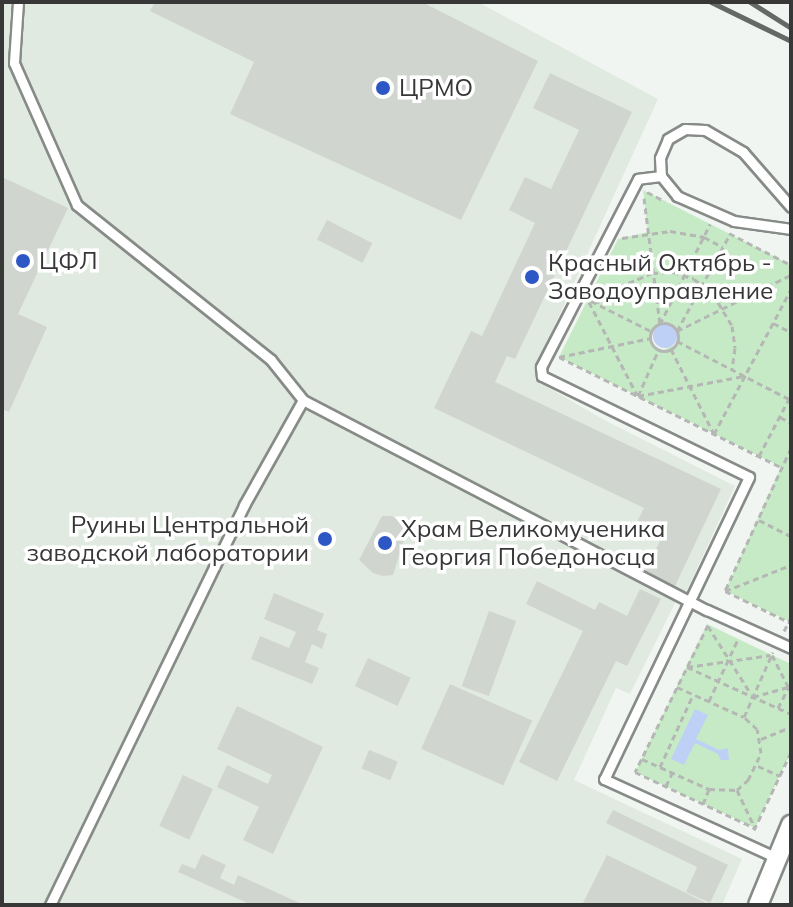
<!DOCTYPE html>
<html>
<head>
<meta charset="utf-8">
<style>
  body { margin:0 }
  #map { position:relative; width:793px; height:907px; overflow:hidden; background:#f1f5f1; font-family:Mulish,sans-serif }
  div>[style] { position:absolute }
  .built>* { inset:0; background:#e0eae0 }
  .green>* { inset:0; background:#c6eac5 }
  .water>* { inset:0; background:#bed0f6 }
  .round { border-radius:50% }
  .building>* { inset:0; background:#d1d5d0; transform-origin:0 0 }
  .path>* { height:3px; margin-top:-1.5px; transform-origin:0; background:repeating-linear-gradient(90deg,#b4b7b4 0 6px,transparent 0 10px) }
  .path>.ring { margin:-1.5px; padding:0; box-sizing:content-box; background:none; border:3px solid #b4b7b4; border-radius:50% }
  .roads { filter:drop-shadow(2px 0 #878b87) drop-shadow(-2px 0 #878b87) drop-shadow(0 2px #878b87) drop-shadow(0 -2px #878b87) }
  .service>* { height:9px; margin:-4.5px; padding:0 4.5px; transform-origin:4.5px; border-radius:4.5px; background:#fff }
  .minor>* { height:18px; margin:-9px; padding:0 9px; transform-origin:9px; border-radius:9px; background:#fff }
  .rail>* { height:5px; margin:-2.5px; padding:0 2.5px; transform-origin:2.5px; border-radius:2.5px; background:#666866 }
  .dots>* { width:22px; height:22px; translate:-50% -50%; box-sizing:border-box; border:4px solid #fff; border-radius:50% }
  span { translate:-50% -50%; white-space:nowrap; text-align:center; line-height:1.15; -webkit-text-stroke:7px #fff; paint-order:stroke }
  .poi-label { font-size:24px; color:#363736 }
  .left { translate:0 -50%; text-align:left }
  .right { translate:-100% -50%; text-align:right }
  .frame { position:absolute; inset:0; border:4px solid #363736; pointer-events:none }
</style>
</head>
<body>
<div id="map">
  <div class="built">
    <i style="clip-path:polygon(2px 2px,478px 2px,658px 99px,537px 364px,535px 380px,606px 421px,735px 486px,684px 597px,679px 595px,630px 694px,616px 688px,574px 780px,742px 859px,722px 905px,2px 905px)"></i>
  </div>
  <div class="green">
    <i style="clip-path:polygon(evenodd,643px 190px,791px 265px,791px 622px,725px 591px,781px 467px,559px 357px,618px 239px,648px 232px,643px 190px,666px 323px,675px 327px,678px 335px,675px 345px,663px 350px,653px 346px,651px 337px,656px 326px,666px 323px)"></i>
    <i style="clip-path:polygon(707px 624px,791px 664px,791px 752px,755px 828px,635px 772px)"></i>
  </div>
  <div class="water">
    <i class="round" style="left:653px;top:324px;width:24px;height:24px"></i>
    <i style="clip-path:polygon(695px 709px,708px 715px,696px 739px,719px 750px,728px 748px,729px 760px,721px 760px,718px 754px,695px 743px,684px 765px,671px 759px)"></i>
  </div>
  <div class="building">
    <i style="clip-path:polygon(155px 2px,422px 2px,538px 61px,461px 220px,230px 114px,254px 62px,150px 11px)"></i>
    <i style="clip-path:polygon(550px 73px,632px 112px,515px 359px,507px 356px,495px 382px,721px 489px,675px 586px,645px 572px,660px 541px,634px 528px,644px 508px,434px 408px,471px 331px,482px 336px,535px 223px,509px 210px,525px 177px,551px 189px,579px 130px,533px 108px)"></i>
    <i style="clip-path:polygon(2px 177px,68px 208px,18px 314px,47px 327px,9px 412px,2px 409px)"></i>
    <i style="left:327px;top:220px;width:51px;height:22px;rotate:27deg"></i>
    <i style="clip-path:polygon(382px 516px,392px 516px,408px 527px,393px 575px,383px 576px,373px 573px,359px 560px)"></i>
    <i style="clip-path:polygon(537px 581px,595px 610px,599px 602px,627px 616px,640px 589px,661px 599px,627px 666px,616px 661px,557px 781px,519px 762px,583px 631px,526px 604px)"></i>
    <i style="clip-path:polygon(274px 593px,324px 614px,317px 630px,327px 634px,322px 649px,312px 644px,305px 662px,319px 668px,312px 684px,251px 659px,260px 636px,289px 648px,296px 632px,264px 619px)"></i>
    <i style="left:489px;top:611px;width:29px;height:80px;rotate:20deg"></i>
    <i style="left:368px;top:658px;width:47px;height:31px;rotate:25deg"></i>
    <i style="left:450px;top:684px;width:90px;height:71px;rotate:24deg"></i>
    <i style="clip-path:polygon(237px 706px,323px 747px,273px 854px,243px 840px,259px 807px,217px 787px,227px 765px,268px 784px,272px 775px,217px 749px)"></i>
    <i style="left:369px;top:750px;width:31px;height:20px;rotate:22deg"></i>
    <i style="left:183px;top:775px;width:33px;height:56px;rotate:25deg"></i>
    <i style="clip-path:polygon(613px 810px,728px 865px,710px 903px,686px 892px,697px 867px,606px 823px)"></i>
    <i style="clip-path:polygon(202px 854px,226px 865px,220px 878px,234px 885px,238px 875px,304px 905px,252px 905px,178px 872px,182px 864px,195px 869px)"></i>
    <i style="clip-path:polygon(607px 855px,686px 893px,710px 905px,582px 905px)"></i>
  </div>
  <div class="path">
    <i style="left:647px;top:192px;width:20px;rotate:27deg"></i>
    <i style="left:644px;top:198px;width:127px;rotate:82.8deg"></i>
    <i style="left:729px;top:233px;width:70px;rotate:27.3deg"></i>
    <i style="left:622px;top:238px;width:49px;rotate:-8.3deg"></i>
    <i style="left:670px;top:231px;width:35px;rotate:10deg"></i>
    <i style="left:704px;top:237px;width:21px;rotate:28deg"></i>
    <i style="left:591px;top:301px;width:67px;rotate:26.6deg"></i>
    <i style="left:589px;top:302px;width:105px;rotate:62.7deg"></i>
    <i style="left:597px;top:303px;width:18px;rotate:-43deg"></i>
    <i style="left:610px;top:291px;width:46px;rotate:-23.2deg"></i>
    <i style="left:652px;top:273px;width:21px;rotate:-3deg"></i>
    <i style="left:673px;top:272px;width:22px;rotate:18deg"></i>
    <i style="left:694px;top:279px;width:24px;rotate:38deg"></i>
    <i style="left:713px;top:294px;width:37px;rotate:59deg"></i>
    <i style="left:732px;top:326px;width:22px;rotate:82deg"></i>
    <i style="left:735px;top:348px;width:22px;rotate:98deg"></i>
    <i style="left:773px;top:323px;width:20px;rotate:27deg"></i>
    <i class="ring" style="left:650px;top:323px;width:25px;height:25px"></i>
    <i style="left:660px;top:324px;width:112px;rotate:-63.4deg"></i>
    <i style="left:677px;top:331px;width:127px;rotate:-26.2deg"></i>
    <i style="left:677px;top:331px;width:108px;rotate:-61.3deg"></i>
    <i style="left:677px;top:341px;width:128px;rotate:27.4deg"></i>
    <i style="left:671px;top:349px;width:95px;rotate:63.2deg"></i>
    <i style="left:559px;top:357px;width:248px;rotate:26.4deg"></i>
    <i style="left:559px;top:357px;width:94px;rotate:-11.7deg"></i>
    <i style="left:638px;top:396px;width:108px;rotate:-10.7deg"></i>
    <i style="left:638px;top:396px;width:51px;rotate:-65.9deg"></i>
    <i style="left:780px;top:417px;width:13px;rotate:29deg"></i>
    <i style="left:714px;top:434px;width:164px;rotate:-62deg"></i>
    <i style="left:791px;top:448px;width:157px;rotate:114.8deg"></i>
    <i style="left:725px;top:591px;width:73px;rotate:25.9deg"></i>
    <i style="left:759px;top:456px;width:69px;rotate:-62.3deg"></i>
    <i style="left:759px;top:520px;width:36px;rotate:27deg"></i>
    <i style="left:725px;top:591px;width:71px;rotate:-21.5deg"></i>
    <i style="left:708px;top:625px;width:164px;rotate:116.4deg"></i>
    <i style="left:635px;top:772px;width:132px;rotate:25deg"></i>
    <i style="left:708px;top:626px;width:80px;rotate:57.7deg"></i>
    <i style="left:784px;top:631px;width:16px;rotate:-63deg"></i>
    <i style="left:772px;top:655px;width:42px;rotate:62.8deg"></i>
    <i style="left:687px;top:667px;width:114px;rotate:24.3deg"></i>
    <i style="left:687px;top:667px;width:84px;rotate:-8.2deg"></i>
    <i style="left:677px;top:687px;width:73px;rotate:24.1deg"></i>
    <i style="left:744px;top:717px;width:71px;rotate:-66deg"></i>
    <i style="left:753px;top:697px;width:40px;rotate:-16deg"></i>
    <i style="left:709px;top:701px;width:68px;rotate:-64.9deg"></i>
    <i style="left:778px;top:708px;width:29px;rotate:-63deg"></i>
    <i style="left:761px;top:739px;width:32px;rotate:-22deg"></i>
    <i style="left:642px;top:759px;width:73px;rotate:24.1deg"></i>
    <i style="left:709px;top:789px;width:28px;rotate:2deg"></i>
    <i style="left:737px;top:790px;width:15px;rotate:-42deg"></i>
    <i style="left:748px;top:780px;width:30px;rotate:-64deg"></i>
    <i style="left:761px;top:753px;width:24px;rotate:-99deg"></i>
    <i style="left:757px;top:729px;width:18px;rotate:-137deg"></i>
    <i style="left:758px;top:766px;width:24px;rotate:24deg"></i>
    <i style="left:660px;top:767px;width:79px;rotate:-65.4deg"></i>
    <i style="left:666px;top:786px;width:14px;rotate:-65deg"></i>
    <i style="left:737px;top:790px;width:42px;rotate:64.7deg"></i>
    <i style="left:703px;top:804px;width:16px;rotate:-68deg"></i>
    <i style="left:754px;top:830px;width:86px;rotate:-64.6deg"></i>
  </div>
  <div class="roads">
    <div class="service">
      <i style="left:18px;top:2px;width:61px;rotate:93.8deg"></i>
      <i style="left:14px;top:63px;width:155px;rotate:66.1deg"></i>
      <i style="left:77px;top:205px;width:248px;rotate:38.6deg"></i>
      <i style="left:271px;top:360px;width:51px;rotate:51.3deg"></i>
      <i style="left:303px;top:400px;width:455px;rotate:27.5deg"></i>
      <i style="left:707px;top:610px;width:92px;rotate:24.3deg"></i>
      <i style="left:661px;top:176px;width:23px;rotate:173deg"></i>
      <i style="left:638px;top:179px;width:212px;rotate:117.3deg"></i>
      <i style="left:541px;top:367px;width:9px;rotate:84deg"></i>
      <i style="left:542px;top:376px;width:230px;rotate:26deg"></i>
      <i style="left:749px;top:477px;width:335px;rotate:115.6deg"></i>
      <i style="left:604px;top:779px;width:190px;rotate:24.5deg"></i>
      <i style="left:791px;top:207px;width:73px;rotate:-131.1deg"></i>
      <i style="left:743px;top:152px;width:44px;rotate:-149.9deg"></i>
      <i style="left:705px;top:130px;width:20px;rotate:-177deg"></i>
      <i style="left:685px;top:129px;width:20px;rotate:150deg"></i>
      <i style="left:668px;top:139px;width:21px;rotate:113deg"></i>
      <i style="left:660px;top:158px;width:18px;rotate:87deg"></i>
      <i style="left:661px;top:176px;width:26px;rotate:51deg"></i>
      <i style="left:677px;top:196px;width:62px;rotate:23.7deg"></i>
      <i style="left:734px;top:221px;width:58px;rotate:8deg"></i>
      <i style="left:50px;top:905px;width:445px;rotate:-64.1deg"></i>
      <i style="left:244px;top:505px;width:120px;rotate:-60.7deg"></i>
    </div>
    <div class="minor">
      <i style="left:758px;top:905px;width:87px;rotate:-67.6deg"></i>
    </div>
  </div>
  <div class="rail">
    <i style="left:711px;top:2px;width:89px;rotate:26deg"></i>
    <i style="left:750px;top:2px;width:49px;rotate:32.4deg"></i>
  </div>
  <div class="dots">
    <i style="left:383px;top:88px;background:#2e57c6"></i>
    <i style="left:23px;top:261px;background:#2e57c6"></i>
    <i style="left:532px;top:277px;background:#2e57c6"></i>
    <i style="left:325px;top:539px;background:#2e57c6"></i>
    <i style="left:385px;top:543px;background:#2e57c6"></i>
  </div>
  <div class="poi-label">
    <span class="left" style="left:399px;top:88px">ЦРМО</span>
    <span class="left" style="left:39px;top:261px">ЦФЛ</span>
    <span class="left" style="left:548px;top:277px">Красный Октябрь -<br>Заводоуправление</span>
    <span class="right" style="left:309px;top:539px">Руины Центральной<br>заводской лаборатории</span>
    <span class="left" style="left:401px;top:543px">Храм Великомученика<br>Георгия Победоносца</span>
  </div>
  <div class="frame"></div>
</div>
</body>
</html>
